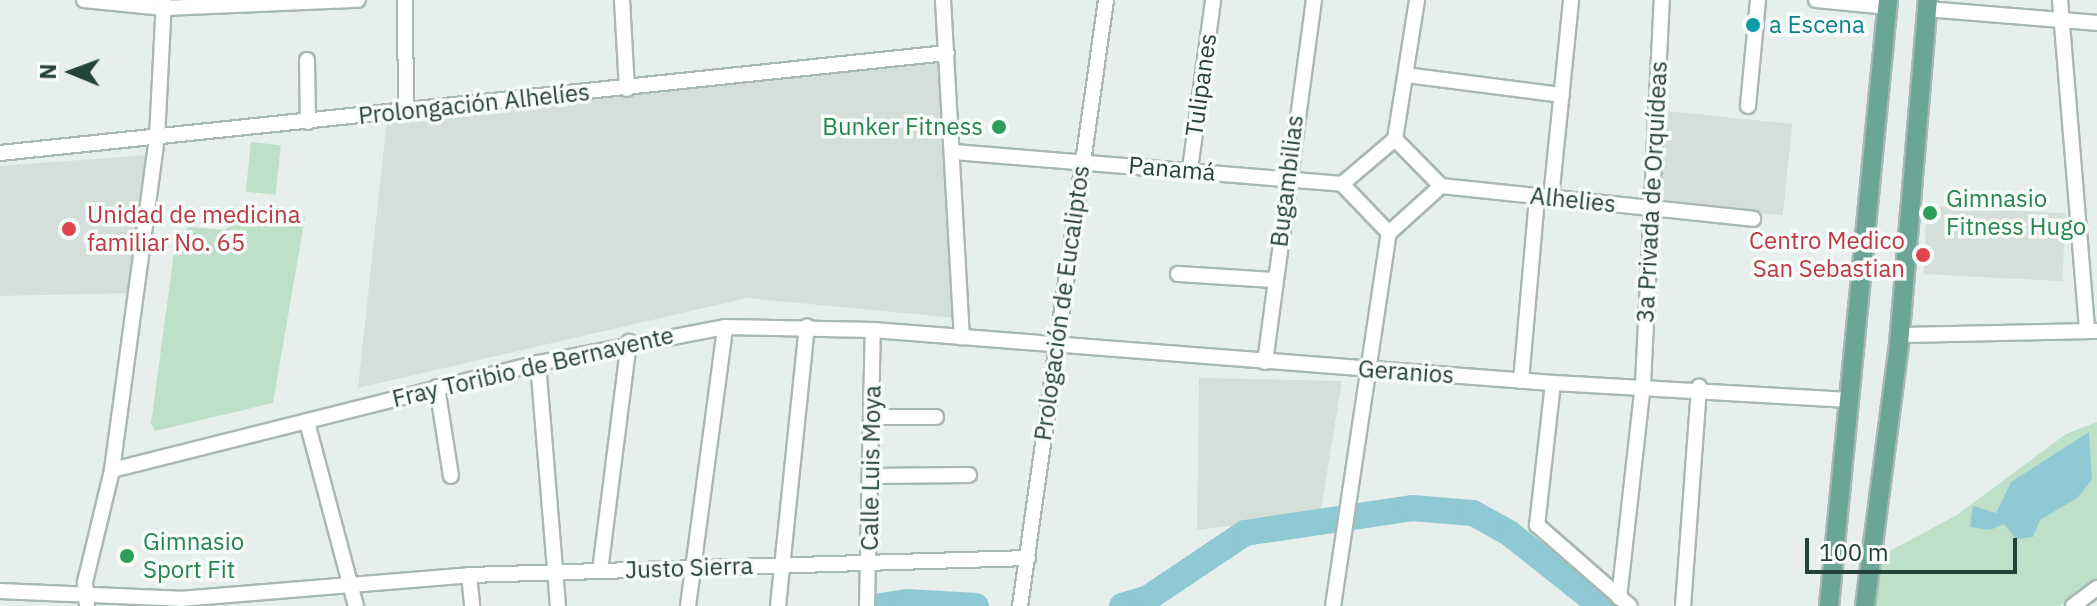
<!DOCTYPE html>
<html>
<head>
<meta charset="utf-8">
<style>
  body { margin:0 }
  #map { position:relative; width:2097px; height:606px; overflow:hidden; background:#e6efeb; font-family:"IBM Plex Sans",sans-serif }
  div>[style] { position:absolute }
  .built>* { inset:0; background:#d4dfda; transform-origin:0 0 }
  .green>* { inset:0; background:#bfe0c8; transform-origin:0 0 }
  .water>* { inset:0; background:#8ec9d4 }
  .river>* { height:26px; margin:-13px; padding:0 13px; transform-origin:13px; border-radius:13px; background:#8ec9d4 }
  .roads { filter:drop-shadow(2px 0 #a8b8b2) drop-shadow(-2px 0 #a8b8b2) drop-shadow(0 2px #a8b8b2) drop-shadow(0 -2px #a8b8b2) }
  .minor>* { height:14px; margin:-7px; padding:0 7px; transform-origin:7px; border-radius:7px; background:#fff }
  .major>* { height:18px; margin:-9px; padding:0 9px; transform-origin:9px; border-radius:9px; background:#6aa596 }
  .dots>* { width:22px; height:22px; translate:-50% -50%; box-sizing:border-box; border:4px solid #f7fbf9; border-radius:50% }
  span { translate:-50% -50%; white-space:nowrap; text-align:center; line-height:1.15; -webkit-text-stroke:7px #f7fbf9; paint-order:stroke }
  .culture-label { font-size:24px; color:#0d838f }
  .left { translate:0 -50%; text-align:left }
  .street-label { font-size:24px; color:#24423a }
  .leisure-label { font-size:24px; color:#27864d }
  .right { translate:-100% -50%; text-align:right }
  .health-label { font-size:24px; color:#be3a42 }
  .north { position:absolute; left:32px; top:32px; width:80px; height:80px; -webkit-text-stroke:6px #f7fbf9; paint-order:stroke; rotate:271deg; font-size:22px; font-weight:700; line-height:32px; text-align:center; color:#24423a }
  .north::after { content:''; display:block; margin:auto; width:28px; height:36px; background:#24423a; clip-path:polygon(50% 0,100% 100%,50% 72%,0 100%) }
  .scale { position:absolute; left:1805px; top:538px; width:212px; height:36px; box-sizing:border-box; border:4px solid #24423a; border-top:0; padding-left:10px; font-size:24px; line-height:28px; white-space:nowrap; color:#24423a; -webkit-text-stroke:6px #f7fbf9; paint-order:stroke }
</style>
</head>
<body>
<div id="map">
  <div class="built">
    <i style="clip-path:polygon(944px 55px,956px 318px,747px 298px,358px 388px,387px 119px)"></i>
    <i style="left:1668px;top:111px;width:125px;height:92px;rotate:6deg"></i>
    <i style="clip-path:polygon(148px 155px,128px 293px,0 296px,0 166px)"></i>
    <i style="left:1927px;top:206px;width:139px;height:68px;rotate:3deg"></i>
    <i style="clip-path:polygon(1199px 378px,1342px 381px,1320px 515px,1197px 530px)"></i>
  </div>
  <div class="green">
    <i style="left:251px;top:142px;width:30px;height:50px;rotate:6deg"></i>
    <i style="clip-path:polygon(250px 210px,305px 217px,273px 403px,155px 431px,151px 423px,176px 238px,189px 227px,225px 230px)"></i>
    <i style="clip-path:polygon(2097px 422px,2097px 579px,2060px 606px,1870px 606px,1875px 559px,1957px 515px,2066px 434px)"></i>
  </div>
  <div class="water">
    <i style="clip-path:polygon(2089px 432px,2092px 480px,2077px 498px,2040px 520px,2033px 537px,2016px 539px,2004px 524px,1990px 530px,1970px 527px,1973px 506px,1996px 513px,2011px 482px)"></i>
  </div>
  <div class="river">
    <i style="left:880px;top:606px;width:27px;rotate:-8deg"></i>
    <i style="left:907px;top:602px;width:69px;rotate:3.3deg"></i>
    <i style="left:1122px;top:606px;width:27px;rotate:-17deg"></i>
    <i style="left:1148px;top:598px;width:117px;rotate:-33.8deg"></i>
    <i style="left:1245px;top:533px;width:169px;rotate:-8.5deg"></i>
    <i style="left:1412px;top:508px;width:61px;rotate:4.7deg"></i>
    <i style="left:1473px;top:513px;width:41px;rotate:29.1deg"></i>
    <i style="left:1509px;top:533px;width:117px;rotate:38.4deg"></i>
  </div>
  <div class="roads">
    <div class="minor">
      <i style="left:84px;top:0;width:80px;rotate:5.7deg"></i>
      <i style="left:164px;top:8px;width:194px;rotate:-2.4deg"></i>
      <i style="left:405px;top:0;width:111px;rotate:89.5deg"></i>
      <i style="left:622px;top:0;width:89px;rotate:86.8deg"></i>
      <i style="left:943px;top:0;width:338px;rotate:86.8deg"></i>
      <i style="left:1816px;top:0;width:71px;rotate:5.6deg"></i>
      <i style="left:2060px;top:0;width:332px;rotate:85.3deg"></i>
      <i style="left:1927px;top:9px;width:171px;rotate:4.7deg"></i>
      <i style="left:307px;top:60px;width:62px;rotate:89.1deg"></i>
      <i style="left:1406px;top:75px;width:157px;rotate:7.3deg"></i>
      <i style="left:1748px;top:106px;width:106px;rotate:-84.6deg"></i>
      <i style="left:955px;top:152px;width:388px;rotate:4.7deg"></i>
      <i style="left:0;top:153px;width:952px;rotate:-6.03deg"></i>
      <i style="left:1190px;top:169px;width:171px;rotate:-82.2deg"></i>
      <i style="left:1441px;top:186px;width:314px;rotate:6deg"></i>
      <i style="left:1551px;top:198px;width:199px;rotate:-84.2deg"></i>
      <i style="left:1389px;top:233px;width:68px;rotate:-133.8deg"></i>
      <i style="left:1342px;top:184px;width:70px;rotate:-40.3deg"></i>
      <i style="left:1395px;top:139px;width:141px;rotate:-81deg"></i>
      <i style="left:1389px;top:233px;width:70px;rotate:-42.1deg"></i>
      <i style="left:1441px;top:186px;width:66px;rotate:-134.4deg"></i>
      <i style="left:1178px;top:274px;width:96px;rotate:3.6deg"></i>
      <i style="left:1899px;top:335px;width:198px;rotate:-1.2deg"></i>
      <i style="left:1265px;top:362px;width:365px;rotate:-82.3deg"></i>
      <i style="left:538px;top:363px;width:244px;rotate:85.3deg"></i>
      <i style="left:1521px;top:381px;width:185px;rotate:-85deg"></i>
      <i style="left:1553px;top:383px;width:143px;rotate:96.4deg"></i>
      <i style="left:1537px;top:525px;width:123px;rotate:41.1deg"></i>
      <i style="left:437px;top:387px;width:90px;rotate:81.1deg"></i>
      <i style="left:872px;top:417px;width:64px"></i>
      <i style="left:307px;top:422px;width:190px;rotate:75.1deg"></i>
      <i style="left:112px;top:470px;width:439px;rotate:-14.1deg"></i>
      <i style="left:538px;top:363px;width:190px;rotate:-10.9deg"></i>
      <i style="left:725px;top:327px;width:148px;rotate:1.2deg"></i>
      <i style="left:873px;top:330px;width:682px;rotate:4.46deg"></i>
      <i style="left:1553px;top:383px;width:298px;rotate:3.3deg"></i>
      <i style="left:871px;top:476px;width:98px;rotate:-0.6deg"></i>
      <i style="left:600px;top:571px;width:231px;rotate:-82.8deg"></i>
      <i style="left:469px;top:575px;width:31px;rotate:84deg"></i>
      <i style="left:0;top:591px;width:180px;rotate:2.5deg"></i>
      <i style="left:180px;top:599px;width:290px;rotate:-4.7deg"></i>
      <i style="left:469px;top:575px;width:559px;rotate:-1.74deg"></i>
      <i style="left:1619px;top:598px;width:215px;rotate:-83.6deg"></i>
      <i style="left:1643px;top:384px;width:384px;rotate:-87.2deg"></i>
      <i style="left:87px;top:606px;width:24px;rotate:-95deg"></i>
      <i style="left:85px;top:582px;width:115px;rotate:-76.4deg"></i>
      <i style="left:112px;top:470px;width:335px;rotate:-82.3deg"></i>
      <i style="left:157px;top:138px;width:138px;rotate:-87.1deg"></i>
      <i style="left:688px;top:606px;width:281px;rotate:-82.4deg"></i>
      <i style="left:778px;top:606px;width:281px;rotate:-84.1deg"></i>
      <i style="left:867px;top:606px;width:276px;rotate:-88.8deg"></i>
      <i style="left:1020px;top:606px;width:612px;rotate:-81.92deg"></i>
      <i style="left:1333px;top:606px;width:377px;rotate:-81.5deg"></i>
      <i style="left:1683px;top:606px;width:220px;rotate:-85.8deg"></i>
      <i style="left:2073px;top:606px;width:30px;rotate:-37deg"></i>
    </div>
    <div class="major">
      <i style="left:1829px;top:606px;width:609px;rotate:-84.44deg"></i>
      <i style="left:1865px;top:606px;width:264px;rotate:-82.6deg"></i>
      <i style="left:1899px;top:344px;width:345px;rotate:-85.2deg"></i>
    </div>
  </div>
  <div class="dots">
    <i style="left:1753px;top:25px;background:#0f9aa8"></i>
    <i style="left:999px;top:127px;background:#2e9e5b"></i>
    <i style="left:1930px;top:213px;background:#2e9e5b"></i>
    <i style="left:69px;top:229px;background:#e0444e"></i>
    <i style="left:1923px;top:255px;background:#e0444e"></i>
    <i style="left:127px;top:556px;background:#2e9e5b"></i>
  </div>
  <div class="culture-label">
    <span class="left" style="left:1769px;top:25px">a Escena</span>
  </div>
  <div class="street-label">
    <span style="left:1201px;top:85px;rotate:-82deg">Tulipanes</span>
    <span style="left:474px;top:104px;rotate:-6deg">Prolongación Alhelíes</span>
    <span style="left:1172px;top:169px;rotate:5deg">Panamá</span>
    <span style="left:1287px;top:181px;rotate:-83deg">Bugambilias</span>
    <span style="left:1652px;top:192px;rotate:-87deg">3a Privada de Orquídeas</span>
    <span style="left:1573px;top:200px;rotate:6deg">Alhelies</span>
    <span style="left:1062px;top:303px;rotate:-82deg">Prologación de Eucaliptos</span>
    <span style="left:533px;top:367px;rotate:-13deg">Fray Toribio de Bernavente</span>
    <span style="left:1406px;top:372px;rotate:4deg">Geranios</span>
    <span style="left:871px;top:468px;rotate:-89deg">Calle Luis Moya</span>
    <span style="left:689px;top:568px;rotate:-2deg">Justo Sierra</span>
  </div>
  <div class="leisure-label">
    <span class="right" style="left:983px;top:127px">Bunker Fitness</span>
    <span class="left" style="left:1946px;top:213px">Gimnasio<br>Fitness Hugo</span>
    <span class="left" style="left:143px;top:556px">Gimnasio<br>Sport Fit</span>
  </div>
  <div class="health-label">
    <span class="left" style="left:87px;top:229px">Unidad de medicina<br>familiar No. 65</span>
    <span class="right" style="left:1905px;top:255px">Centro Medico<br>San Sebastian</span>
  </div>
  <div class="north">N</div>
  <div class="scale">100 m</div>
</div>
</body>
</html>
